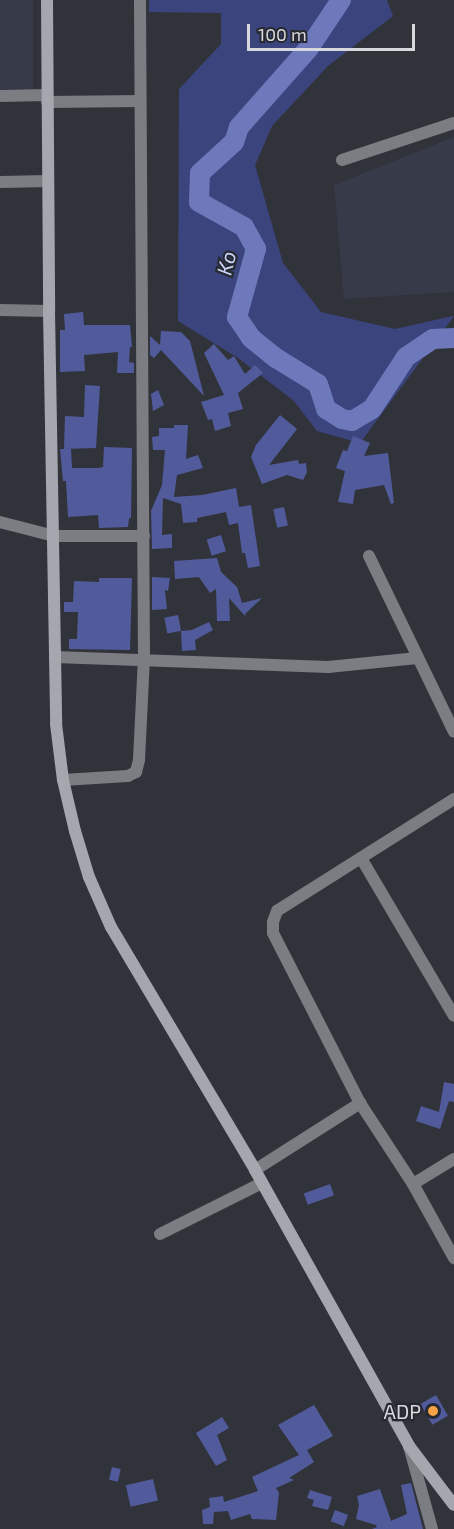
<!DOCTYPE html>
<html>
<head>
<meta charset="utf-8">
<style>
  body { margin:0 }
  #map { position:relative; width:454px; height:1529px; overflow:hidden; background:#31333b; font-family:"Exo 2",sans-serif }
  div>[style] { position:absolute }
  .built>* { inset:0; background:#373a48; transform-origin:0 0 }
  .green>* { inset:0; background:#3c447e }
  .river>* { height:20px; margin:-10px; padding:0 10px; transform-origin:10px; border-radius:10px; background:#6e79bc }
  .building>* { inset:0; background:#515b9b; transform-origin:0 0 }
  .street>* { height:12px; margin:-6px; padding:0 6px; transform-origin:6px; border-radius:6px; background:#7c7d82 }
  .secondary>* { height:12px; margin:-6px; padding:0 6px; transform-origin:6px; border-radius:6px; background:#a5a7ae }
  .dots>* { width:16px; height:16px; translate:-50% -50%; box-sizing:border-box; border:3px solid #272931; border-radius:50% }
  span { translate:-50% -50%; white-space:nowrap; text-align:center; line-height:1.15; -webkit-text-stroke:4.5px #272931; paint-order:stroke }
  .poi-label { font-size:20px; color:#d7d8de }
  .right { translate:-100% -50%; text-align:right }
  .water-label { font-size:21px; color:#c9d1f7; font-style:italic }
  .scale { position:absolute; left:247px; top:24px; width:168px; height:27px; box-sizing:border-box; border:3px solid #d7d8de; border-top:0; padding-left:8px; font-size:18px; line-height:21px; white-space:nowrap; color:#d7d8de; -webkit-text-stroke:4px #272931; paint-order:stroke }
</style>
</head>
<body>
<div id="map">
  <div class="built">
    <i style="left:0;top:0;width:33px;height:89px"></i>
    <i style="clip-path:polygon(454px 137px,454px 292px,344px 299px,334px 185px)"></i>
  </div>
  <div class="green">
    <i style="clip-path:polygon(149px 0,387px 0,393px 16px,328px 66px,272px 126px,255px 165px,283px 263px,321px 312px,395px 329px,453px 316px,454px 316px,360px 443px,317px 431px,294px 401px,238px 358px,178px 321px,179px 89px,221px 44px,221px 13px,149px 12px)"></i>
  </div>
  <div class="river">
    <i style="left:341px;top:0;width:58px;rotate:123.7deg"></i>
    <i style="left:309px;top:48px;width:106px;rotate:131.5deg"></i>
    <i style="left:239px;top:127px;width:16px;rotate:108deg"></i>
    <i style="left:234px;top:142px;width:46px;rotate:137.6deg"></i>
    <i style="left:200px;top:173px;width:29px;rotate:92deg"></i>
    <i style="left:199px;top:202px;width:51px;rotate:29.1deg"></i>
    <i style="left:244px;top:227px;width:25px;rotate:61deg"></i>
    <i style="left:256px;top:249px;width:71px;rotate:105.6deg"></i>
    <i style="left:237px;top:317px;width:25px;rotate:56deg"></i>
    <i style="left:251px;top:338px;width:32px;rotate:39deg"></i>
    <i style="left:276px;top:358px;width:49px;rotate:31.8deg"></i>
    <i style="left:318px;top:384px;width:26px;rotate:72deg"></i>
    <i style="left:326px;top:409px;width:19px;rotate:32deg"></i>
    <i style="left:342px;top:419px;width:10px;rotate:11deg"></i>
    <i style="left:352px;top:421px;width:23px;rotate:-31deg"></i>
    <i style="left:372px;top:409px;width:62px;rotate:-56.8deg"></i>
    <i style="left:406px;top:357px;width:32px;rotate:-34deg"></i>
    <i style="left:433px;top:339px;width:21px;rotate:-3deg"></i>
  </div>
  <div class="building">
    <i style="clip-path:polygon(83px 312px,84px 325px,130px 325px,132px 347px,130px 347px,129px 362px,134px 363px,134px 373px,117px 373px,118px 352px,84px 355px,85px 371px,60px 372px,60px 330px,65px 330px,64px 314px)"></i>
    <i style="clip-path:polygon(161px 331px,181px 332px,190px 341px,204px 396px,161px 350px,154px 358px,150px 355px,150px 336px,160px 345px)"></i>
    <i style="clip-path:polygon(214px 344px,228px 360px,234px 356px,245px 374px,255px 365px,263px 373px,238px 393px,243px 409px,228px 413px,231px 426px,215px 431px,212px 419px,208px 420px,201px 402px,224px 395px,204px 353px)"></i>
    <i style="clip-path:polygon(85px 385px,100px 386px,96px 448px,64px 449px,65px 416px,84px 417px)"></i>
    <i style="clip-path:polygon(158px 390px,164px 405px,153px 411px,151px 394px)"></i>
    <i style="clip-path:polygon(280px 415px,297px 429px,269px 465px,298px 460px,299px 464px,306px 463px,307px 472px,303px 480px,287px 475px,262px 484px,251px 457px,256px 445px)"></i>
    <i style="clip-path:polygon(174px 425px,188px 425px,186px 459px,198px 455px,203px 468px,177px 475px,174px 497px,202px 495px,236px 488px,239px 507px,251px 505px,260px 566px,248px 568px,245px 553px,242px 553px,238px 523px,229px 525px,226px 512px,197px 518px,197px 522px,183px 523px,181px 504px,163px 498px,162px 535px,172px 534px,172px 548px,152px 549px,151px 511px,162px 485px,165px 450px,153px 450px,152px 437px,159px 436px,159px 428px,174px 428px)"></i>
    <i style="clip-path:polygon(353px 436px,370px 443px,364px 456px,388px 453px,394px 503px,391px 504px,384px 485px,355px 490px,353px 504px,338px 502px,345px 471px,336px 468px,343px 450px,347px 451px)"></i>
    <i style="clip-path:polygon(104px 447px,132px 448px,131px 518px,129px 518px,128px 527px,99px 528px,98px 515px,68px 517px,66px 481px,63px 481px,60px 449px,71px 449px,72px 468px,99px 468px,103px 467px)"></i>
    <i style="left:284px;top:507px;width:19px;height:11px;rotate:78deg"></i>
    <i style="left:221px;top:535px;width:17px;height:15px;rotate:73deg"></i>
    <i style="clip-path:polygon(217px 558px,221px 572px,237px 587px,242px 603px,262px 598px,245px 614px,246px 617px,229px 598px,230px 621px,217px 621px,216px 589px,210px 593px,199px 577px,175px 579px,174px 561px)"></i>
    <i style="clip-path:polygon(152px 577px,170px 578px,168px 591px,165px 590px,167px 609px,152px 610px)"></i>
    <i style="clip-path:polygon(99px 578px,132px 578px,130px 650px,69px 649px,69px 639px,77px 639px,78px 612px,64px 612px,64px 602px,73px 602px,74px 581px,99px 582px)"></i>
    <i style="left:178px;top:615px;width:16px;height:14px;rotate:79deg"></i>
    <i style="clip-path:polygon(209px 622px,213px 630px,195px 640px,196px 650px,182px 651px,181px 631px,192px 630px)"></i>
    <i style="clip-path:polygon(444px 1082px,454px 1084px,454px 1102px,449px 1101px,440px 1129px,416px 1121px,421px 1106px,439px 1112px)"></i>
    <i style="left:330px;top:1184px;width:12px;height:28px;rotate:70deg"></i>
    <i style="left:436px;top:1395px;width:24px;height:18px;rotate:60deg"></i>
    <i style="clip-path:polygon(314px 1405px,333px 1436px,307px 1450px,314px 1462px,289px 1478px,294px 1480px,276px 1488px,279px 1493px,276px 1520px,252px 1519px,250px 1514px,231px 1520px,228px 1511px,214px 1512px,213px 1524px,203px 1524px,202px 1510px,210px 1507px,209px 1498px,223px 1496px,224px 1502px,258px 1491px,252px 1477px,299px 1455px,278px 1425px)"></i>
    <i style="clip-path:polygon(222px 1417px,229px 1428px,217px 1435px,227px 1460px,216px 1466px,196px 1433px)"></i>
    <i style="left:112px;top:1467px;width:9px;height:13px;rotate:13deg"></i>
    <i style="left:153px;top:1479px;width:22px;height:28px;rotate:77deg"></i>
    <i style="clip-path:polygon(411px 1483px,423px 1529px,372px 1529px,377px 1527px,376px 1525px,356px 1519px,359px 1505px,357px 1496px,380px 1489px,391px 1521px,407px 1514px,401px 1485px)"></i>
    <i style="clip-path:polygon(310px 1490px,332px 1497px,328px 1510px,312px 1506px,314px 1500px,307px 1498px)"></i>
    <i style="left:335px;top:1510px;width:14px;height:12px;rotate:21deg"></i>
  </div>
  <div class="street">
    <i style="left:0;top:96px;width:47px;rotate:-1.2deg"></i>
    <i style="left:47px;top:102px;width:93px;rotate:-0.6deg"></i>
    <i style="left:342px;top:160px;width:118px;rotate:-18.3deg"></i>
    <i style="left:0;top:182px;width:48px;rotate:-1.2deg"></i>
    <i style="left:0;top:310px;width:49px;rotate:1.2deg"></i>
    <i style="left:0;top:522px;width:56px;rotate:14.5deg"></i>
    <i style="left:54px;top:536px;width:90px"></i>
    <i style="left:369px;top:556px;width:195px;rotate:64.2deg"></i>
    <i style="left:55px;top:657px;width:273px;rotate:2.1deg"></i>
    <i style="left:328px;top:667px;width:90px;rotate:-5.7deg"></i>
    <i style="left:63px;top:780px;width:65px;rotate:-3.5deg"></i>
    <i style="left:128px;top:776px;width:9px;rotate:-27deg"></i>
    <i style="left:136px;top:772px;width:12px;rotate:-76deg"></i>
    <i style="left:139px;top:760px;width:101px;rotate:-87.2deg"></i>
    <i style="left:144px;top:659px;width:659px;rotate:-90.35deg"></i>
    <i style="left:454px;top:799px;width:209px;rotate:147.7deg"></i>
    <i style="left:277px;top:911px;width:12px;rotate:110deg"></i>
    <i style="left:273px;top:922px;width:11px;rotate:90deg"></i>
    <i style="left:273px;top:933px;width:191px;rotate:62.9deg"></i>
    <i style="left:360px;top:1103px;width:97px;rotate:56.8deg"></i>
    <i style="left:413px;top:1184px;width:85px;rotate:61deg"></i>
    <i style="left:361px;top:858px;width:183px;rotate:59.5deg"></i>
    <i style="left:255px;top:1170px;width:125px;rotate:-32.5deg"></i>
    <i style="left:413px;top:1184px;width:48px;rotate:-31.4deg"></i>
    <i style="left:160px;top:1234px;width:114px;rotate:-26.6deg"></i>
    <i style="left:409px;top:1446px;width:86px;rotate:74.5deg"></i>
  </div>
  <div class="secondary">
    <i style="left:47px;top:0;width:311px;rotate:89.6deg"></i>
    <i style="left:49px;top:311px;width:413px;rotate:89deg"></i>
    <i style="left:56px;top:724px;width:56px;rotate:82.9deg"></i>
    <i style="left:63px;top:780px;width:52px;rotate:76.8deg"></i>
    <i style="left:75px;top:831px;width:48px;rotate:73.1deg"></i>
    <i style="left:89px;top:877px;width:55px;rotate:66.3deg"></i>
    <i style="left:111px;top:927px;width:282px;rotate:59.3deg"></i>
    <i style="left:255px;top:1170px;width:316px;rotate:60.8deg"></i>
    <i style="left:409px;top:1446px;width:74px;rotate:52.7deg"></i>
  </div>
  <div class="dots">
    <i style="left:433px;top:1411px;background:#f5a346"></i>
  </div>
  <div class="poi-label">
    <span class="right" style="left:421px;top:1411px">ADP</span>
  </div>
  <div class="water-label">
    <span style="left:226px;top:263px;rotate:-77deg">Ko</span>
  </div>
  <div class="scale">100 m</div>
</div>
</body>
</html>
